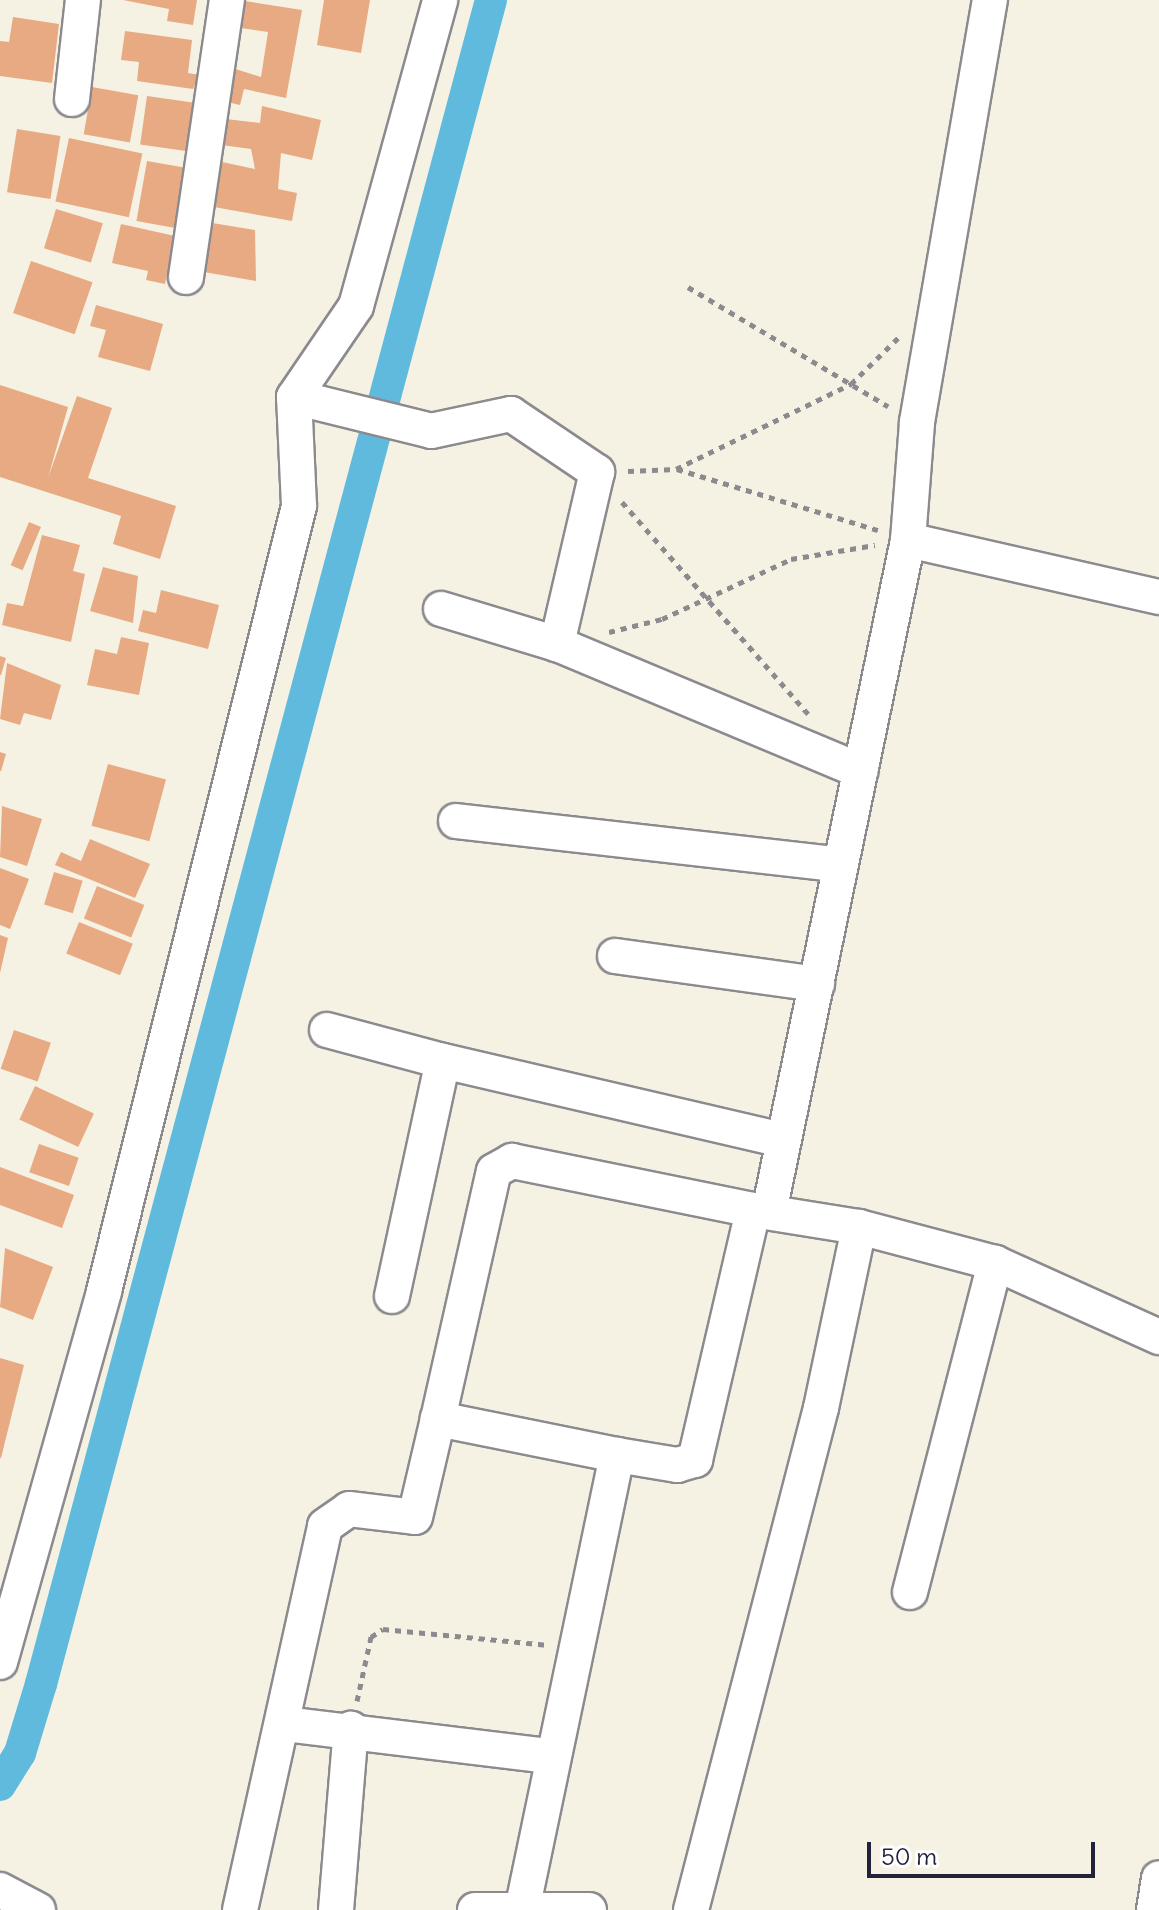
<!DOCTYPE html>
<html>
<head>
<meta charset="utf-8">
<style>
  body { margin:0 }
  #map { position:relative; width:1159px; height:1910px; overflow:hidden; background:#f5f2e3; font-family:Delius,sans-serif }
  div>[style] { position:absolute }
  .canal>* { height:32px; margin:-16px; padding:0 16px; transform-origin:16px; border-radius:16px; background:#60badd }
  .building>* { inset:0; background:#e8aa82; transform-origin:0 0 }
  .path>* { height:5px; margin-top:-2.5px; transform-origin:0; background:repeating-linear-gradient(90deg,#8c8a8f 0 6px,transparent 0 12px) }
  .roads { filter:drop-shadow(2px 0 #8c8a8f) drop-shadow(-2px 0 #8c8a8f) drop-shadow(0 2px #8c8a8f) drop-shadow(0 -2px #8c8a8f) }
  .minor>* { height:34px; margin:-17px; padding:0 17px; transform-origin:17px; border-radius:17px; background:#fff }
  span { translate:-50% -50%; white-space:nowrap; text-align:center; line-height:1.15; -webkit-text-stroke:6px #fff; paint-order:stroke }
  .scale { position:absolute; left:867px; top:1842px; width:228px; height:36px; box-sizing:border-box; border:4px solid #22223b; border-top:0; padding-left:10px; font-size:24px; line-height:28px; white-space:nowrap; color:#22223b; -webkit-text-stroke:6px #fff; paint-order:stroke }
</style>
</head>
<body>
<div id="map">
  <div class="canal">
    <i style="left:0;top:1785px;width:38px;rotate:-58deg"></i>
    <i style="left:20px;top:1753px;width:72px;rotate:-73.1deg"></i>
    <i style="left:41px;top:1684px;width:1743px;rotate:-75.04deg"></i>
  </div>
  <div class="building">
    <i style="clip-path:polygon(123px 0,197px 0,193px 25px,167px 21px,169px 9px)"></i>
    <i style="clip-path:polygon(239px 0,302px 10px,286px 98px,244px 89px,240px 105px,219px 100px,226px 66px,261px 77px,268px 32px,234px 27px)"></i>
    <i style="clip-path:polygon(324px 0,370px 0,361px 53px,317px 45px)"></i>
    <i style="clip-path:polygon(13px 17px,59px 24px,52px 83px,0 76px,0 41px,9px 42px)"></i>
    <i style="clip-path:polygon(125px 31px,192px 40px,188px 73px,199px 75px,193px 89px,137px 81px,139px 62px,121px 60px)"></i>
    <i style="left:92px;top:87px;width:47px;height:48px;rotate:10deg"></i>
    <i style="left:147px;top:96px;width:48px;height:49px;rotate:8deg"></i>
    <i style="clip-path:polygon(262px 106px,321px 120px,312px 160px,281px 153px,278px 189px,297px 193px,292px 221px,214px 207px,222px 162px,255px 169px,251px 149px,214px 144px,217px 118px,260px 123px)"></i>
    <i style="left:17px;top:129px;width:44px;height:64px;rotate:9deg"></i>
    <i style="left:69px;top:138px;width:75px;height:65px;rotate:12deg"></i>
    <i style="left:147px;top:161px;width:45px;height:61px;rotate:10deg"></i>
    <i style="left:56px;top:209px;width:49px;height:41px;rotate:17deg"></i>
    <i style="clip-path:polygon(206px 222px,255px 230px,256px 281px,198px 271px)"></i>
    <i style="clip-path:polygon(121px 224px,175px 236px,165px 284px,146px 280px,148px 271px,112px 263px)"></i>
    <i style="left:31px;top:261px;width:65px;height:55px;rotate:19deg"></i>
    <i style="clip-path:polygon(96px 305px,163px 324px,150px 371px,98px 357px,106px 330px,90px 326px)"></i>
    <i style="clip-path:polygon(0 385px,68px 407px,48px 478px,77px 396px,112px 408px,88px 478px,176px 506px,160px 559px,113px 544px,121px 516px,0 477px)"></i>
    <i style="left:29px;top:522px;width:13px;height:47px;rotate:23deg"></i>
    <i style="clip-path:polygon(42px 535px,80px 545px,73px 571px,85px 574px,71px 642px,2px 625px,7px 603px,23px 606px)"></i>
    <i style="clip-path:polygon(103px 567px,138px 576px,133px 623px,90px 611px)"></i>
    <i style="clip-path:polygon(161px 590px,219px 605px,208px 649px,138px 631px,143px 610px,156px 613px)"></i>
    <i style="clip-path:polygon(121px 637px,149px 643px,139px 695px,87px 685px,95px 649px,117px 654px)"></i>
    <i style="clip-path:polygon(0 656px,6px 658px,1px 675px,0 675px)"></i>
    <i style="clip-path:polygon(7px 663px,61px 685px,51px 720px,24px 713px,20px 725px,0 719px)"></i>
    <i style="clip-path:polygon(0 752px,6px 754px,1px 771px,0 771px)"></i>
    <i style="left:108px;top:764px;width:60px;height:64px;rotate:15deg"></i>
    <i style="clip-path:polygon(2px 806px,42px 819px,27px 866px,0 857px)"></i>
    <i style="clip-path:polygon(90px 839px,150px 864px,135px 898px,55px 865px,61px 852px,81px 861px)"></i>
    <i style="clip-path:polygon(0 868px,29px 879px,10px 929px,0 925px)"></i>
    <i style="left:54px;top:872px;width:30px;height:34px;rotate:17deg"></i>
    <i style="left:97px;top:886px;width:51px;height:35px;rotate:22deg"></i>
    <i style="left:79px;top:922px;width:58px;height:34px;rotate:22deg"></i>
    <i style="clip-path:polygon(0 935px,8px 938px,0 973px)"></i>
    <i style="left:14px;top:1030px;width:39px;height:41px;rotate:19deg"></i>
    <i style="left:35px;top:1086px;width:65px;height:37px;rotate:25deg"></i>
    <i style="left:39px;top:1144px;width:42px;height:30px;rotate:19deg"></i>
    <i style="clip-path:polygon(0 1167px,74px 1195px,62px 1228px,0 1205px)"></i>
    <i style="clip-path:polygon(5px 1248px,53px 1267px,33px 1320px,0 1307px)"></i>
    <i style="clip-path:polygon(0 1358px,24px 1365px,1px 1458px,0 1458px)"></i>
  </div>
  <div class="path">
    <i style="left:688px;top:287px;width:233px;rotate:30.8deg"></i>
    <i style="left:677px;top:469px;width:210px;rotate:16.9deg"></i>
    <i style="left:628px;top:471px;width:48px;rotate:-2.4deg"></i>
    <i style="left:676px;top:469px;width:195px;rotate:-25.9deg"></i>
    <i style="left:851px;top:384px;width:67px;rotate:-44.4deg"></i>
    <i style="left:622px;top:502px;width:282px;rotate:48.7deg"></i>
    <i style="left:609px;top:632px;width:55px;rotate:-13.8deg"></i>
    <i style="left:662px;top:619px;width:142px;rotate:-24.9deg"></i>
    <i style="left:791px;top:559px;width:85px;rotate:-9.5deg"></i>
    <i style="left:357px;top:1701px;width:66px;rotate:-77.7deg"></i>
    <i style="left:371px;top:1637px;width:14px;rotate:-34deg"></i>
    <i style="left:383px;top:1629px;width:166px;rotate:5.5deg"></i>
  </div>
  <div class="roads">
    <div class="minor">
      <i style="left:72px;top:99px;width:100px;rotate:-83.7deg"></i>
      <i style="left:186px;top:277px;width:280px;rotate:-81.6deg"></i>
      <i style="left:294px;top:397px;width:141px;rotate:13.9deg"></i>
      <i style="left:431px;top:431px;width:82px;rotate:-12deg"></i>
      <i style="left:511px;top:414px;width:104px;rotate:34deg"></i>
      <i style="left:597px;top:472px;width:177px;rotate:103.1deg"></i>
      <i style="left:908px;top:540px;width:257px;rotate:12.8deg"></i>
      <i style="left:441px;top:609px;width:121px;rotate:16.8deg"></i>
      <i style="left:557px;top:644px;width:329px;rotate:22.7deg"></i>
      <i style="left:456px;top:821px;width:387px;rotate:6.5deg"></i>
      <i style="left:615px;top:956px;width:204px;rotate:7.9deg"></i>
      <i style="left:327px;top:1030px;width:120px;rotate:15deg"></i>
      <i style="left:769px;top:1212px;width:686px;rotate:-78.31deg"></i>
      <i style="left:908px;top:540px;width:118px;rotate:-85.6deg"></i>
      <i style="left:917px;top:422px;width:428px;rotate:-80.2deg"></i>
      <i style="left:392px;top:1296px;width:240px;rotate:-77.8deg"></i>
      <i style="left:443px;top:1061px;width:349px;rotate:13.1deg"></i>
      <i style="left:617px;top:1455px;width:183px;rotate:-168.6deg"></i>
      <i style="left:438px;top:1419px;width:254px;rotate:-77.3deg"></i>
      <i style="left:494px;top:1171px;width:21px;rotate:-29deg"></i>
      <i style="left:512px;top:1161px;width:246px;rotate:11.5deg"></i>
      <i style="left:910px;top:1592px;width:340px;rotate:-75.5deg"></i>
      <i style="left:995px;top:1263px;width:180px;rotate:24.3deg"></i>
      <i style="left:0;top:1662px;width:385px;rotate:-74.3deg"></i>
      <i style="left:104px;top:1291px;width:809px;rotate:-76.05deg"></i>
      <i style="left:299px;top:506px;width:109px;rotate:-92.6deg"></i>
      <i style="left:294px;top:397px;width:110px;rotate:-55.7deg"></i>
      <i style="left:356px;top:306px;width:317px;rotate:-74.6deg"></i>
      <i style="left:284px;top:1724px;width:267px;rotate:6.9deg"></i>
      <i style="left:0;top:1890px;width:43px;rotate:27.8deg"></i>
      <i style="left:240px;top:1910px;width:393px;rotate:-77.5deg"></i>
      <i style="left:325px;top:1526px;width:29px;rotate:-35deg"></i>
      <i style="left:349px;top:1509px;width:66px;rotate:6.9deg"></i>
      <i style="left:415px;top:1517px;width:101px;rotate:-76.8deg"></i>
      <i style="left:336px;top:1910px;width:182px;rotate:-85.3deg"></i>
      <i style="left:475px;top:1910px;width:114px"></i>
      <i style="left:522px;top:1910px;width:465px;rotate:-78.2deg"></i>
      <i style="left:617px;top:1455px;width:61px;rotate:9.5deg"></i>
      <i style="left:677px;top:1465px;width:19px;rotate:-16deg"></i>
      <i style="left:695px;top:1460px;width:257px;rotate:-76.9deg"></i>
      <i style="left:753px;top:1210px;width:107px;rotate:9.1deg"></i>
      <i style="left:691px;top:1910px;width:519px;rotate:-75.48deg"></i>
      <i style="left:821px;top:1408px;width:185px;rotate:-78.1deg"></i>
      <i style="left:859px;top:1227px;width:141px;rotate:14.8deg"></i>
      <i style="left:1154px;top:1910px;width:32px;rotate:-81deg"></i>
    </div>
  </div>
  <div class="scale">50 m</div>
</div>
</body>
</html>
